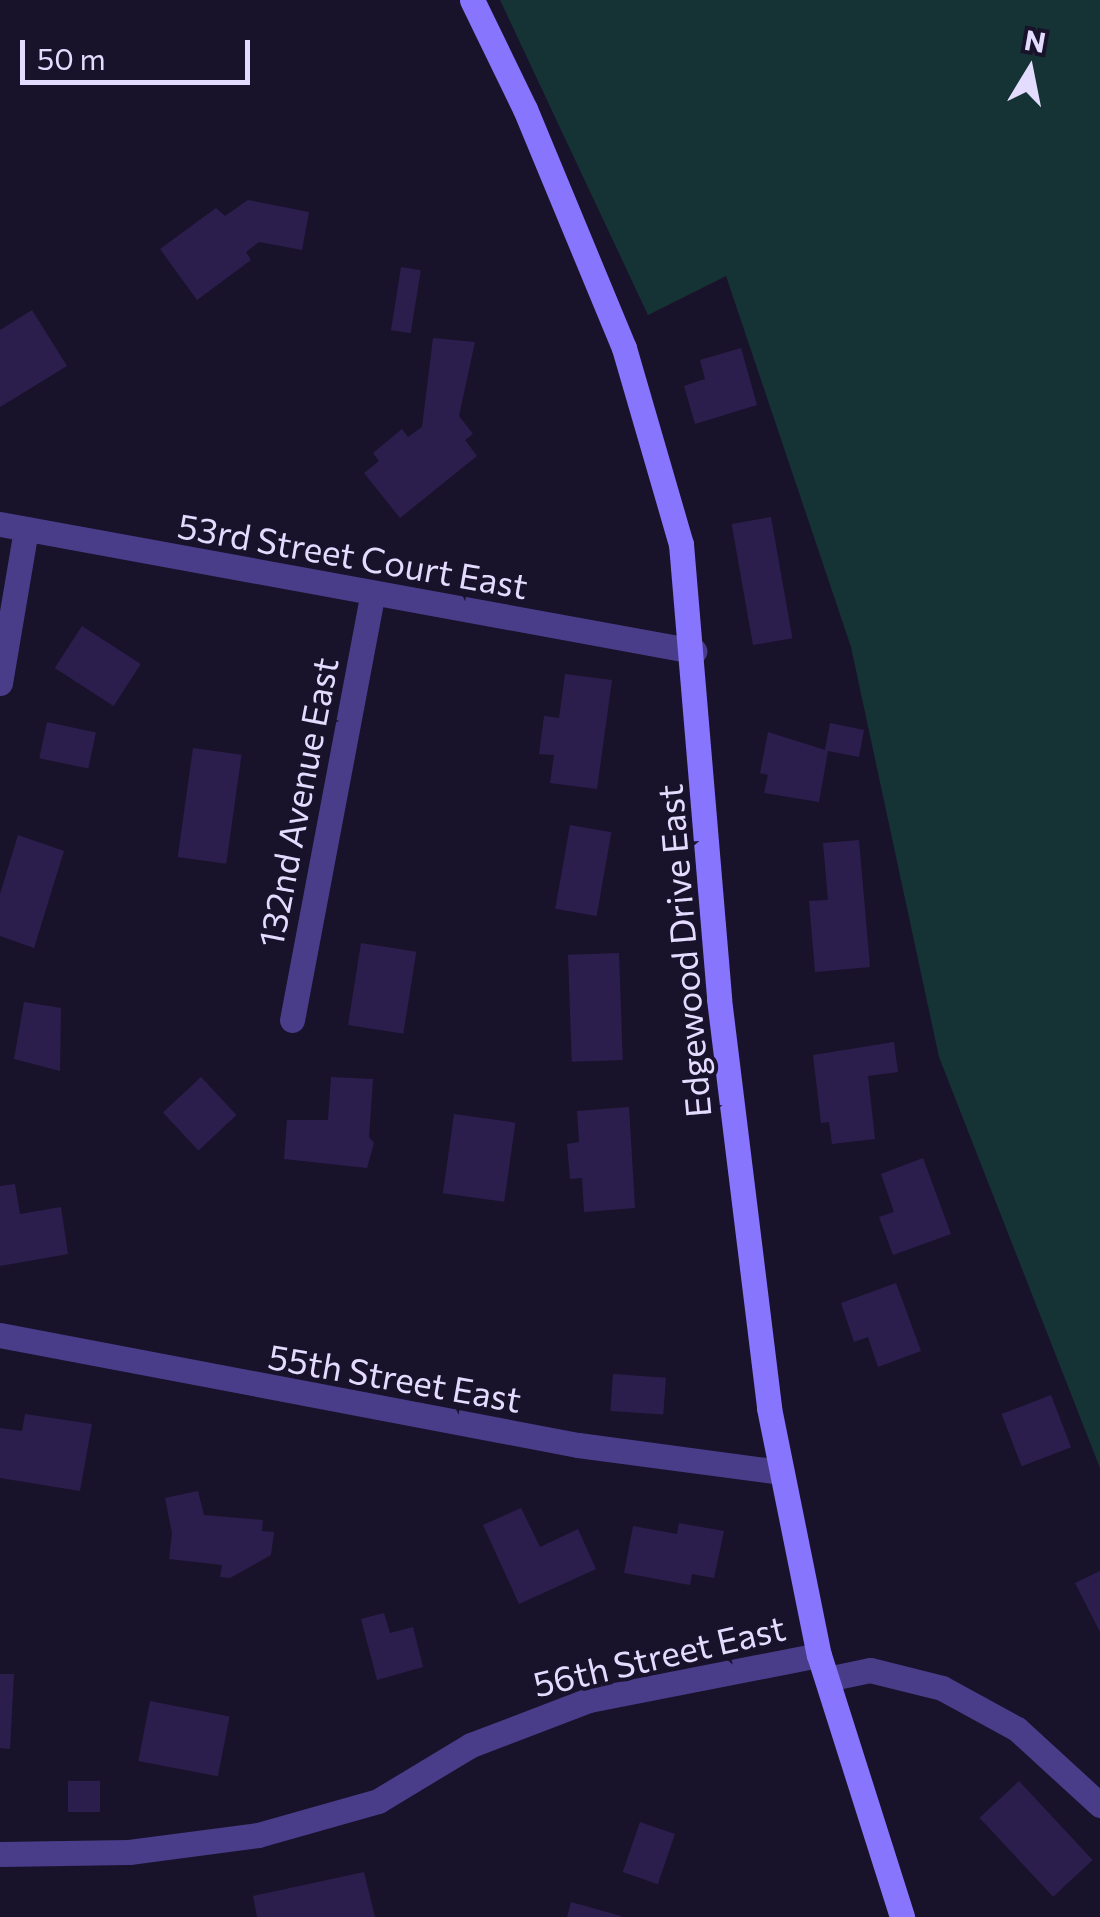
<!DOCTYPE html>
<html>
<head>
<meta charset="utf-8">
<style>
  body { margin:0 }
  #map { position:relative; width:1100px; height:1917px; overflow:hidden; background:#19122b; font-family:Commissioner,sans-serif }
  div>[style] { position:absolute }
  .green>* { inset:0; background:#153335 }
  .building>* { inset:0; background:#2c1e4c; transform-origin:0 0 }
  .street>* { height:25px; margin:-12.5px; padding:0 12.5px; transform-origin:12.5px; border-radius:12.5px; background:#493d8a }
  .secondary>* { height:25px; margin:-12.5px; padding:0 12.5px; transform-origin:12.5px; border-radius:12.5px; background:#8775fd }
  span { translate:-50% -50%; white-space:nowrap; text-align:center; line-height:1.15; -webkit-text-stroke:8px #19122b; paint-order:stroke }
  .street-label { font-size:35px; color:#e4dcff }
  .north { position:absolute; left:980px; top:20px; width:100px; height:100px; -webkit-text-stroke:8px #19122b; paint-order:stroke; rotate:10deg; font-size:28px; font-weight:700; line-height:40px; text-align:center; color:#e4dcff }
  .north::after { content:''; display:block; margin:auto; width:35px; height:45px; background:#e4dcff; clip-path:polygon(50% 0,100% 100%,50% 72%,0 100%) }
  .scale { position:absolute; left:20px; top:40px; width:230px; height:45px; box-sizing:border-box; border:5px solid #e4dcff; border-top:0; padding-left:12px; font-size:30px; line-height:35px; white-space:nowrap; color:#e4dcff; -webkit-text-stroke:8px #19122b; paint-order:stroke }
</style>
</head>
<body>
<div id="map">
  <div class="green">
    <i style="clip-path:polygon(500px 0,1100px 0,1100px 1468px,939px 1057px,851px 647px,726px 276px,648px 315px)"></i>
  </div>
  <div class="building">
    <i style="clip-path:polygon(248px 200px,309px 212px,302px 250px,259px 242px,246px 252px,251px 260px,197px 300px,160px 249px,216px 208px,225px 216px)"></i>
    <i style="left:401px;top:267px;width:20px;height:64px;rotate:9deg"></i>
    <i style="clip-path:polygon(32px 310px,67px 366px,0 407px,0 330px)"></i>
    <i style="clip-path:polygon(433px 338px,475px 342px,459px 416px,473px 434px,465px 440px,477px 456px,400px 518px,364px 473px,379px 461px,373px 453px,402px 429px,408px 437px,422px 427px)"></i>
    <i style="clip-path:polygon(741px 348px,757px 405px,695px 424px,684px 386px,705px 379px,700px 360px)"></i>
    <i style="left:771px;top:517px;width:123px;height:40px;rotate:80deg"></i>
    <i style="left:82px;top:626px;width:70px;height:50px;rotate:33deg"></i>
    <i style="clip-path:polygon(565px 674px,612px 680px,597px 789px,550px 783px,554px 755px,539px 754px,544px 716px,559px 718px)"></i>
    <i style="left:47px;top:722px;width:50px;height:37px;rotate:12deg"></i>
    <i style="clip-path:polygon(830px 723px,864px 730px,859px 757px,828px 751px,819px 802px,764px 793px,768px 775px,760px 773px,768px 732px,825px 750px)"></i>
    <i style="left:193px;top:748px;width:49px;height:110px;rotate:8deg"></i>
    <i style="left:570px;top:825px;width:42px;height:85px;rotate:10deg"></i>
    <i style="clip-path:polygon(18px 835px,64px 851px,34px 948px,0 936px,0 894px)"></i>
    <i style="clip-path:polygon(859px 840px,870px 967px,815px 972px,809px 901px,828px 900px,823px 843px)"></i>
    <i style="left:361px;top:943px;width:56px;height:83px;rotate:9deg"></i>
    <i style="left:619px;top:953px;width:107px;height:51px;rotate:88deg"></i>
    <i style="clip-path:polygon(24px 1002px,61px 1008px,60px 1071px,14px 1059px)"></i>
    <i style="clip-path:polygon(894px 1042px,898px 1072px,868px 1076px,875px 1139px,832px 1144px,829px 1122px,821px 1123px,813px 1055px)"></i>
    <i style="left:201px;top:1077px;width:52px;height:52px;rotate:47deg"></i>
    <i style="clip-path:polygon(331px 1077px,373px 1079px,369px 1137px,374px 1143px,367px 1168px,284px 1159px,287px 1120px,328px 1120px)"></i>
    <i style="clip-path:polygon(629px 1107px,635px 1208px,584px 1212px,582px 1178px,570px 1179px,567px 1144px,579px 1142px,577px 1111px)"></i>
    <i style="left:454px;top:1114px;width:62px;height:80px;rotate:8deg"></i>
    <i style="clip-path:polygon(923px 1158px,951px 1234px,893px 1255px,879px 1217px,894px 1212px,881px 1174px)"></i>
    <i style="clip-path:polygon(15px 1184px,20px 1214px,61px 1207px,68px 1254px,0 1266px,0 1186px)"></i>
    <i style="clip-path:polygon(896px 1283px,921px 1351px,878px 1367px,868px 1337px,854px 1342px,841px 1303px)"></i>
    <i style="left:613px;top:1374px;width:53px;height:37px;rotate:4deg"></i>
    <i style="left:1051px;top:1395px;width:56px;height:53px;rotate:69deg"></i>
    <i style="clip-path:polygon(25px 1414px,92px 1424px,80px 1491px,0 1478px,0 1428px,22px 1431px)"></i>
    <i style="clip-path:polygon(198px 1491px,204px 1515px,263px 1520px,262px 1531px,274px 1532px,271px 1555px,230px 1578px,220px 1577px,222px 1565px,169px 1559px,172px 1533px,165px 1498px)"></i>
    <i style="clip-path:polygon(521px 1508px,540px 1547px,578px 1529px,596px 1569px,519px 1604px,483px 1525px)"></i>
    <i style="clip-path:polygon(679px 1523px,724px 1531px,714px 1578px,692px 1574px,690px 1585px,624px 1573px,633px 1526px,677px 1534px)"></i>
    <i style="clip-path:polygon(1100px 1571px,1100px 1632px,1075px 1583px)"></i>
    <i style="clip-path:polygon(384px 1613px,390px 1633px,413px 1627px,423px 1667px,377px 1680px,361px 1619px)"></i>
    <i style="clip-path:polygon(0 1674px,14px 1674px,10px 1749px,0 1748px)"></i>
    <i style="left:150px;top:1701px;width:81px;height:61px;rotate:11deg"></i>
    <i style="left:100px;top:1781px;width:31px;height:32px;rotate:90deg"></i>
    <i style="left:1019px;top:1781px;width:108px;height:54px;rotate:47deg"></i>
    <i style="left:640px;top:1822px;width:37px;height:53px;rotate:19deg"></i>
    <i style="clip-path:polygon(364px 1872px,375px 1917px,257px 1917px,253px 1896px)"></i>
    <i style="clip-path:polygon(571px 1902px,621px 1916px,620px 1917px,567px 1917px)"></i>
  </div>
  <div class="street">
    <i style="left:0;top:524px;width:706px;rotate:10.37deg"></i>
    <i style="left:0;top:683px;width:156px;rotate:-80.4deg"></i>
    <i style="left:292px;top:1020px;width:431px;rotate:-79.3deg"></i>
    <i style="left:0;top:1335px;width:588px;rotate:10.78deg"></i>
    <i style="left:578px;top:1445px;width:204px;rotate:7.6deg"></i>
    <i style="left:827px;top:1679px;width:44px;rotate:-11.8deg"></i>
    <i style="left:870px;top:1670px;width:74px;rotate:14deg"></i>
    <i style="left:942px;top:1688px;width:85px;rotate:28.7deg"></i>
    <i style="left:1017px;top:1729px;width:113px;rotate:42.5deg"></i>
    <i style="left:0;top:1854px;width:129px;rotate:-0.9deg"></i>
    <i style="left:129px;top:1852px;width:130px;rotate:-7.5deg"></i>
    <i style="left:258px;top:1835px;width:125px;rotate:-15.8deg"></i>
    <i style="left:378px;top:1801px;width:109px;rotate:-31.1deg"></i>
    <i style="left:471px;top:1745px;width:126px;rotate:-20.9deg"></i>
    <i style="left:589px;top:1700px;width:234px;rotate:-11.1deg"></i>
  </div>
  <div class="secondary">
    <i style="left:472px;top:0;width:121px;rotate:64.1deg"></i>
    <i style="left:525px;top:109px;width:259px;rotate:67.5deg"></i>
    <i style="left:624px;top:348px;width:204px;rotate:73.8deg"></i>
    <i style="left:681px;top:544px;width:457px;rotate:85.2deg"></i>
    <i style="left:719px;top:999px;width:412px;rotate:83deg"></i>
    <i style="left:769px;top:1408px;width:252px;rotate:78.6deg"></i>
    <i style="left:819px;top:1655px;width:275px;rotate:72.4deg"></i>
  </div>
  <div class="street-label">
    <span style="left:353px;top:555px;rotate:10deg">53rd Street Court East</span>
    <span style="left:297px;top:802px;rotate:-79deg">132nd Avenue East</span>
    <span style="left:683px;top:951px;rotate:-95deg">Edgewood Drive East</span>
    <span style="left:395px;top:1377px;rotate:10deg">55th Street East</span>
    <span style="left:659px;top:1655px;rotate:-13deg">56th Street East</span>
  </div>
  <div class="north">N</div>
  <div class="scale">50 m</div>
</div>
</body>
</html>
